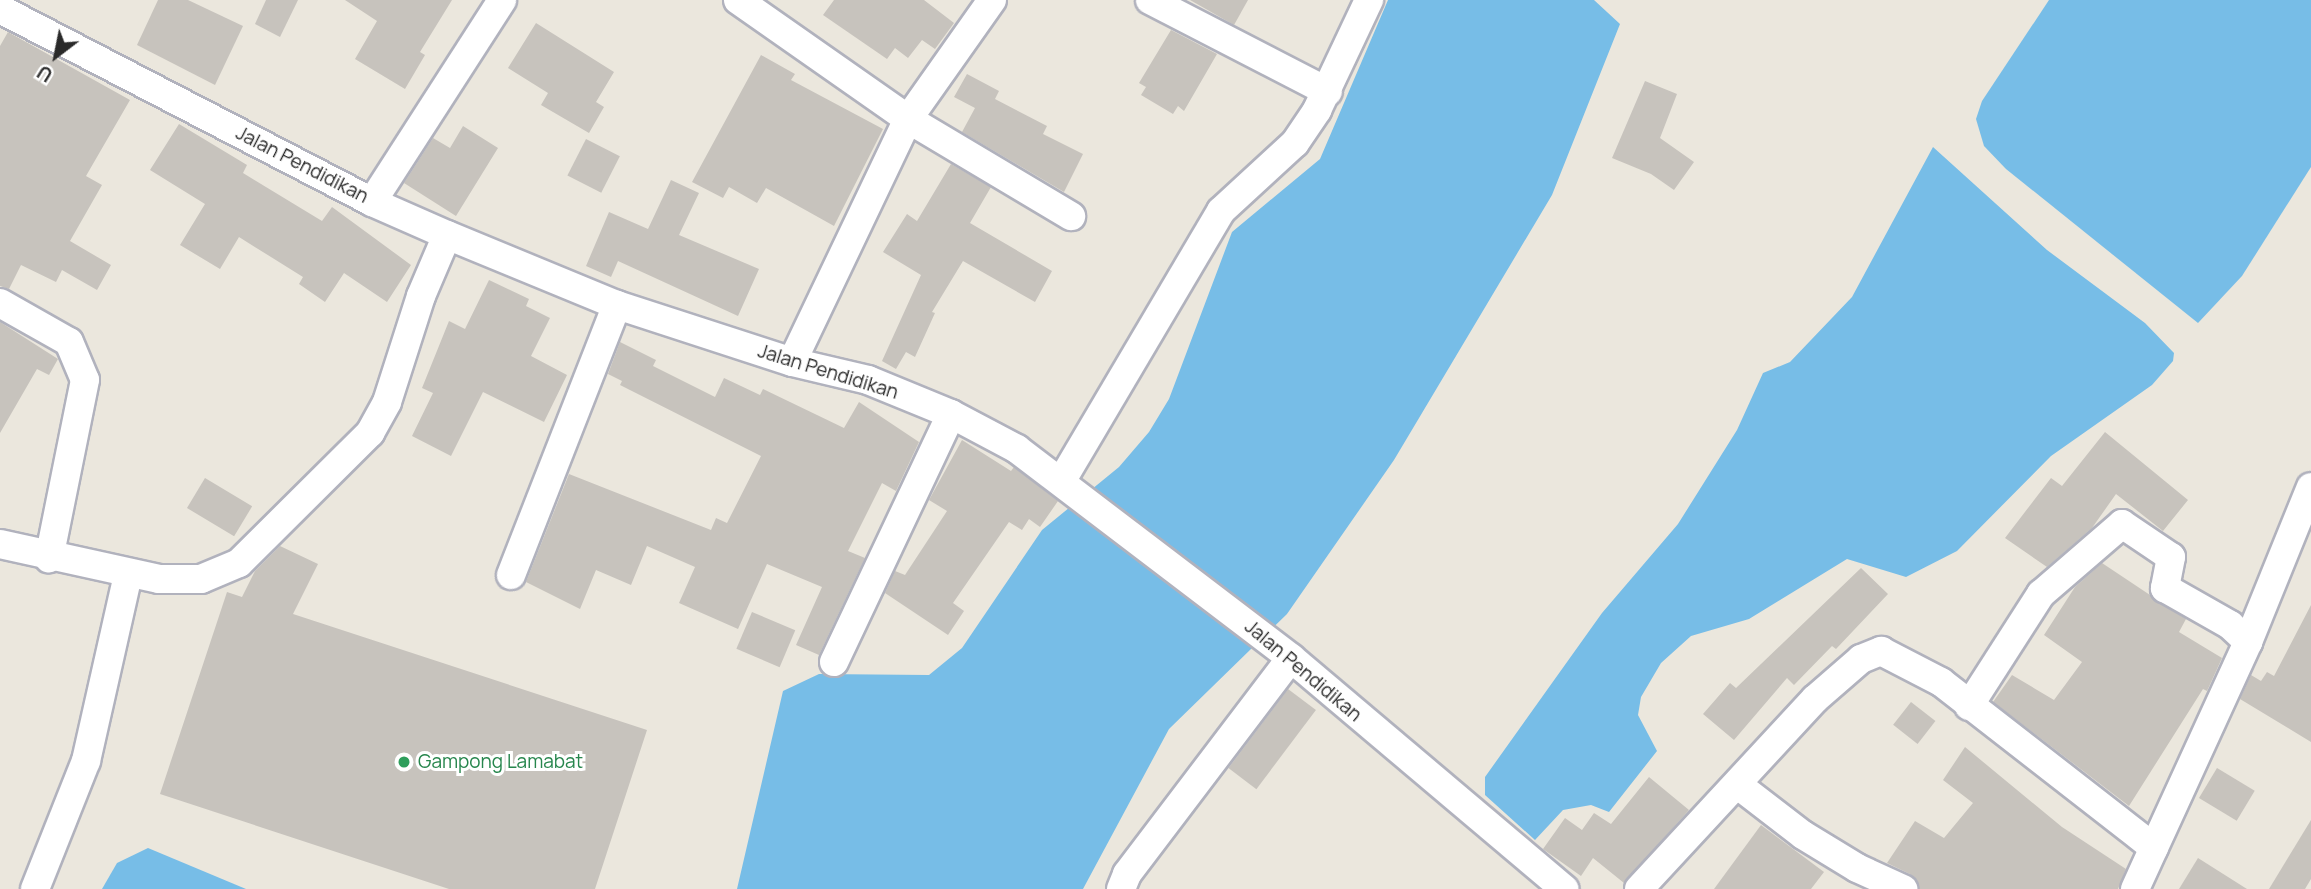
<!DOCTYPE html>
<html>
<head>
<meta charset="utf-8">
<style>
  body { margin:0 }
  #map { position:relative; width:2311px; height:889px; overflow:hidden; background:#ebe7dd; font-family:Manrope,sans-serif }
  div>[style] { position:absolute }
  .water>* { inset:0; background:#77bde7 }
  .building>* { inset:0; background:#c7c3bd; transform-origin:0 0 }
  .roads { filter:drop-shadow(2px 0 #b1b2bd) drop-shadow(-2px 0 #b1b2bd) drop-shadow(0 2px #b1b2bd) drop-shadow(0 -2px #b1b2bd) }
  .street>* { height:28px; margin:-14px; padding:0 14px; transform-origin:14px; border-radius:14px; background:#fff }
  .dots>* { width:19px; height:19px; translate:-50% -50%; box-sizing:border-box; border:4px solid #fff; border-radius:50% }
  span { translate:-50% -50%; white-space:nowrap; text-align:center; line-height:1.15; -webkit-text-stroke:6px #fff; paint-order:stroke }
  .street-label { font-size:19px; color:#2a2a2a }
  .leisure-label { font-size:19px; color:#27864d }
  .left { translate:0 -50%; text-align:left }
  .north { position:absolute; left:21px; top:21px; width:70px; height:70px; -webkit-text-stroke:5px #fff; paint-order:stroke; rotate:212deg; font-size:19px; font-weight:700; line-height:28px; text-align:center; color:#2a2a2a }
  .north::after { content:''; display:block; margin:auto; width:24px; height:32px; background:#2a2a2a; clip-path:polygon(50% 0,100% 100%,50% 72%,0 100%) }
</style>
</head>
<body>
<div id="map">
  <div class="water">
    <i style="clip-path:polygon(1388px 0,1594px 0,1620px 24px,1552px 195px,1394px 460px,1287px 614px,1169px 729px,1083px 889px,737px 889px,783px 691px,819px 674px,929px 675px,962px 648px,1042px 530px,1119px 467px,1149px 432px,1169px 399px,1232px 232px,1320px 159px)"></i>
    <i style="clip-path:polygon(2049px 0,2311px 0,2311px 167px,2242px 276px,2198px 323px,2006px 169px,1984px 146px,1976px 119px,1982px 101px)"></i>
    <i style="clip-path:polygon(1933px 147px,2047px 250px,2145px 323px,2174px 353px,2173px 361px,2152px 385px,2051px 456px,1957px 551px,1906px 577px,1847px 559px,1749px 619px,1691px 636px,1661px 663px,1641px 697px,1638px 715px,1657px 751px,1609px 812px,1591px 805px,1563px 810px,1535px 840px,1485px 795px,1485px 777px,1602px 613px,1678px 524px,1737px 430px,1763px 373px,1790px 362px,1852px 297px)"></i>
    <i style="clip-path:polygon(148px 848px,246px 889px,102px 889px,117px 863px)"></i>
  </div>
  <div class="building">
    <i style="clip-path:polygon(158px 0,188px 0,243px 26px,215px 85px,137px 45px)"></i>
    <i style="clip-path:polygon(266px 0,298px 0,280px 37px,255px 24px)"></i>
    <i style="clip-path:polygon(345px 0,452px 0,420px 52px,425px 55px,405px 89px,355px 59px,377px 21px)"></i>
    <i style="clip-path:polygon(834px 0,924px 0,954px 23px,935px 49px,922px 40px,908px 58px,895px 48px,887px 59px,823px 15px)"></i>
    <i style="clip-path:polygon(1190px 0,1248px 0,1234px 25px)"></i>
    <i style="clip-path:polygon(536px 23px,614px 72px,596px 102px,604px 107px,589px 133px,541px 105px,548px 93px,508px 68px)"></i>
    <i style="clip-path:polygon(1171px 30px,1217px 54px,1184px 111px,1178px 106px,1173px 114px,1141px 95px,1146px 87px,1139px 83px)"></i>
    <i style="clip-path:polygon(8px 32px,130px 100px,86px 176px,102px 185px,70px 241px,111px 265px,97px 290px,62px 270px,56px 282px,21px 265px,9px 289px,0 286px,0 46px)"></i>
    <i style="clip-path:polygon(761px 55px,795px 74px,791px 80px,883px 129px,834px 226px,766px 188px,757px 203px,729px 187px,723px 198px,692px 182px)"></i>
    <i style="clip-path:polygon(967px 74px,999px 91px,995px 99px,1047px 126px,1043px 134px,1083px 154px,1064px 192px,962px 132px,975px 108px,954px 97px)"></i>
    <i style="clip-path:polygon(1645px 81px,1677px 94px,1660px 138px,1694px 162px,1674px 190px,1651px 174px,1612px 158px)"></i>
    <i style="clip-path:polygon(179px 124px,247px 165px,243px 173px,322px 221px,332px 207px,411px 265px,387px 302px,344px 273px,325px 302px,299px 284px,303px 277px,239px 237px,220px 269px,180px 245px,205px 204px,150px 170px)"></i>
    <i style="clip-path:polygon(463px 126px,498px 148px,456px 216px,404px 183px,433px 138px,450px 148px)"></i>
    <i style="left:586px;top:139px;width:38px;height:41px;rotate:27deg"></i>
    <i style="clip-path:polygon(951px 164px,991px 187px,970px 223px,1052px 271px,1035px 302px,963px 261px,932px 312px,935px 313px,915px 357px,906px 352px,896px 369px,882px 361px,921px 275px,883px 252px,907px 214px,917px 221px)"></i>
    <i style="clip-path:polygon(671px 180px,699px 193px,679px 235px,759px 269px,738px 316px,618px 261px,611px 277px,586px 266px,609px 212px,648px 229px)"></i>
    <i style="clip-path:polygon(489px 280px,529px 299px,526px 306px,550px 318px,531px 356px,567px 375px,544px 422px,483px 392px,451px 456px,412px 436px,433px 393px,422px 388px,449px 321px,465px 329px)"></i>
    <i style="clip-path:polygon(0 322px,58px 359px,49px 375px,37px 369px,0 433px)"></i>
    <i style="clip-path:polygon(620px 342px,656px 360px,653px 366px,715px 397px,724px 378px,760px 395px,763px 389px,844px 428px,859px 402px,919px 442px,896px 491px,882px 483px,848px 551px,865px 558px,819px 655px,796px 645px,822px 587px,767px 564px,738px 629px,679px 603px,695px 567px,647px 546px,631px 585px,596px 570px,580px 609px,526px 582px,569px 474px,711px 530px,716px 518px,727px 523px,761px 456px,620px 385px,622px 381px,608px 374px)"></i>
    <i style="clip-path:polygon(2105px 432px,2188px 500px,2163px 531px,2116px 494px,2092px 528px,2047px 567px,2005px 538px,2051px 478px,2062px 486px)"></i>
    <i style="clip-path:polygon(962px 440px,1011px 471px,1014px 467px,1058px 501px,1040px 527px,1029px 519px,1022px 530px,1009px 522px,953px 603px,964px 611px,948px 635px,885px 593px,895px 571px,905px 575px,947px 511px,929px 500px)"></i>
    <i style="left:205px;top:478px;width:55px;height:35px;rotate:31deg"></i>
    <i style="clip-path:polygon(280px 546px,318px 564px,293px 614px,647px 730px,595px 889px,449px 889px,160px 794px,227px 592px,242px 597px,255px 571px)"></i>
    <i style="clip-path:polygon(2102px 563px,2186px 619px,2179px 632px,2222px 658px,2207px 691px,2203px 689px,2129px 806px,1993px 702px,2012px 675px,2054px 700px,2082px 662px,2044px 635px,2075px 587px)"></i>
    <i style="clip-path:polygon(1861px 568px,1888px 594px,1836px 649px,1832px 646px,1794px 685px,1787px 678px,1734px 740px,1703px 714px,1730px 683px,1736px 688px)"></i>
    <i style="clip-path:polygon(2311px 605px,2311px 742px,2240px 699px,2251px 675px,2261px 681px,2267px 672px,2274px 676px)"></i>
    <i style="left:752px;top:612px;width:47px;height:40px;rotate:23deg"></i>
    <i style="left:1288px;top:689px;width:35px;height:99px;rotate:37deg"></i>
    <i style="left:1911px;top:702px;width:31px;height:29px;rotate:38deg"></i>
    <i style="clip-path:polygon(1965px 747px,2062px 827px,2126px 869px,2118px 889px,1919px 889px,1910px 874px,1887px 863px,1915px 821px,1944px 838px,1973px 803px,1943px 780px)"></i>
    <i style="left:2217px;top:768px;width:44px;height:35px;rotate:31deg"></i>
    <i style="clip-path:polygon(1649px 777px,1689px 810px,1624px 883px,1593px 858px,1581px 876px,1543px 849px,1565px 818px,1582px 830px,1594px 813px,1611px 824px)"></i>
    <i style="clip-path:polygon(2311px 820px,2311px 879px,2305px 889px,2269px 889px)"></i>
    <i style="clip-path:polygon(1761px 825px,1824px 872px,1811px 889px,1714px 889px)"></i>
    <i style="clip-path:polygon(2198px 858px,2247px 889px,2179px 889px)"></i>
  </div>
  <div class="roads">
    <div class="street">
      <i style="left:738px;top:0;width:208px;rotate:35deg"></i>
      <i style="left:908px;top:119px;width:269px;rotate:115.5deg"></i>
      <i style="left:992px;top:0;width:146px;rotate:125.2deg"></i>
      <i style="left:908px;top:119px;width:190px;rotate:30.8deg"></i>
      <i style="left:1150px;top:0;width:200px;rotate:27.3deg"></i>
      <i style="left:0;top:9px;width:419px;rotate:27.4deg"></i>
      <i style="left:372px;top:202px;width:82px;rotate:23.7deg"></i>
      <i style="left:447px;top:235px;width:184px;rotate:22.4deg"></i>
      <i style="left:617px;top:305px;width:184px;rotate:18deg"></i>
      <i style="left:792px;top:362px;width:78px;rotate:13.3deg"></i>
      <i style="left:868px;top:380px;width:90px;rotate:22.3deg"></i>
      <i style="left:951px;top:414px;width:75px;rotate:27.9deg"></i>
      <i style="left:1017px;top:449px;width:345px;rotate:37.3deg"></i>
      <i style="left:1291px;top:658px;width:358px;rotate:40.2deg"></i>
      <i style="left:372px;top:202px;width:240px;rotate:-57.2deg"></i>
      <i style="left:0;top:303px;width:79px;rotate:29.5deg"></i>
      <i style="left:69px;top:342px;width:41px;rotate:67.2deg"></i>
      <i style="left:85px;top:380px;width:182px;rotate:101.4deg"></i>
      <i style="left:1062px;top:480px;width:312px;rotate:-59.4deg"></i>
      <i style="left:1221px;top:211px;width:100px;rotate:-42.6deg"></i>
      <i style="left:1295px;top:143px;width:40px;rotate:-56deg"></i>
      <i style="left:1317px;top:110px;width:122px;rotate:-64.7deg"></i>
      <i style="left:0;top:544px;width:163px;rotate:12.4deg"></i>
      <i style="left:159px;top:579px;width:42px"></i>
      <i style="left:201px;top:579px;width:41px;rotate:-22.8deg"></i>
      <i style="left:239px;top:563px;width:185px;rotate:-44.8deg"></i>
      <i style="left:370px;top:433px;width:35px;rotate:-61deg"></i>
      <i style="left:387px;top:402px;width:111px;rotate:-72.2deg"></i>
      <i style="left:421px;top:296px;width:66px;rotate:-66.9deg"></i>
      <i style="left:511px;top:575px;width:290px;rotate:-68.6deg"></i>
      <i style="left:834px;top:662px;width:274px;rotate:-64.7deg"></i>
      <i style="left:1969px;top:706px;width:133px;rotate:-57.3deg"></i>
      <i style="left:2041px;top:594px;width:107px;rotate:-40.8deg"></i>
      <i style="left:2122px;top:524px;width:59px;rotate:34deg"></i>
      <i style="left:2171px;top:557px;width:32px;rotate:101deg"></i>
      <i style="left:2165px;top:588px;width:75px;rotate:29.6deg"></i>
      <i style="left:2230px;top:625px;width:25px;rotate:43deg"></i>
      <i style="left:1738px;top:785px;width:82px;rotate:37.6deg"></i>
      <i style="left:1803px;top:835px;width:63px;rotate:31.4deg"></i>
      <i style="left:1857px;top:868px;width:51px;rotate:24.5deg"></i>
      <i style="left:35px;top:889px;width:138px;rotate:-68.3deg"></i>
      <i style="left:86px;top:761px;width:191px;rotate:-77.3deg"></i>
      <i style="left:1121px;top:889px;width:16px;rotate:-68deg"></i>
      <i style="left:1127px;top:874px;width:271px;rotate:-52.8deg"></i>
      <i style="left:1639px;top:889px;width:259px;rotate:-47.2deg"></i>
      <i style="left:1815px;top:699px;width:61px;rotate:-41deg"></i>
      <i style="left:1861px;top:659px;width:22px;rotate:-22deg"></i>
      <i style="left:1881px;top:651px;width:68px;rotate:27.3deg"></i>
      <i style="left:1941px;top:682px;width:270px;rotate:37.9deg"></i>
      <i style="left:2135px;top:889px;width:272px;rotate:-65.4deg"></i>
      <i style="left:2248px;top:642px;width:167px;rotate:-67.9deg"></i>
    </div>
  </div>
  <div class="dots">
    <i style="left:404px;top:762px;background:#2e9e5b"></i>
  </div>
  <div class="street-label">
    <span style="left:302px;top:165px;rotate:27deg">Jalan Pendidikan</span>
    <span style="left:828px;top:372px;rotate:17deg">Jalan Pendidikan</span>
    <span style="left:1303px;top:671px;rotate:40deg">Jalan Pendidikan</span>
  </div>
  <div class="leisure-label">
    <span class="left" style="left:418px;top:762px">Gampong Lamabat</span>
  </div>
  <div class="north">U</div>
</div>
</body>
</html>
